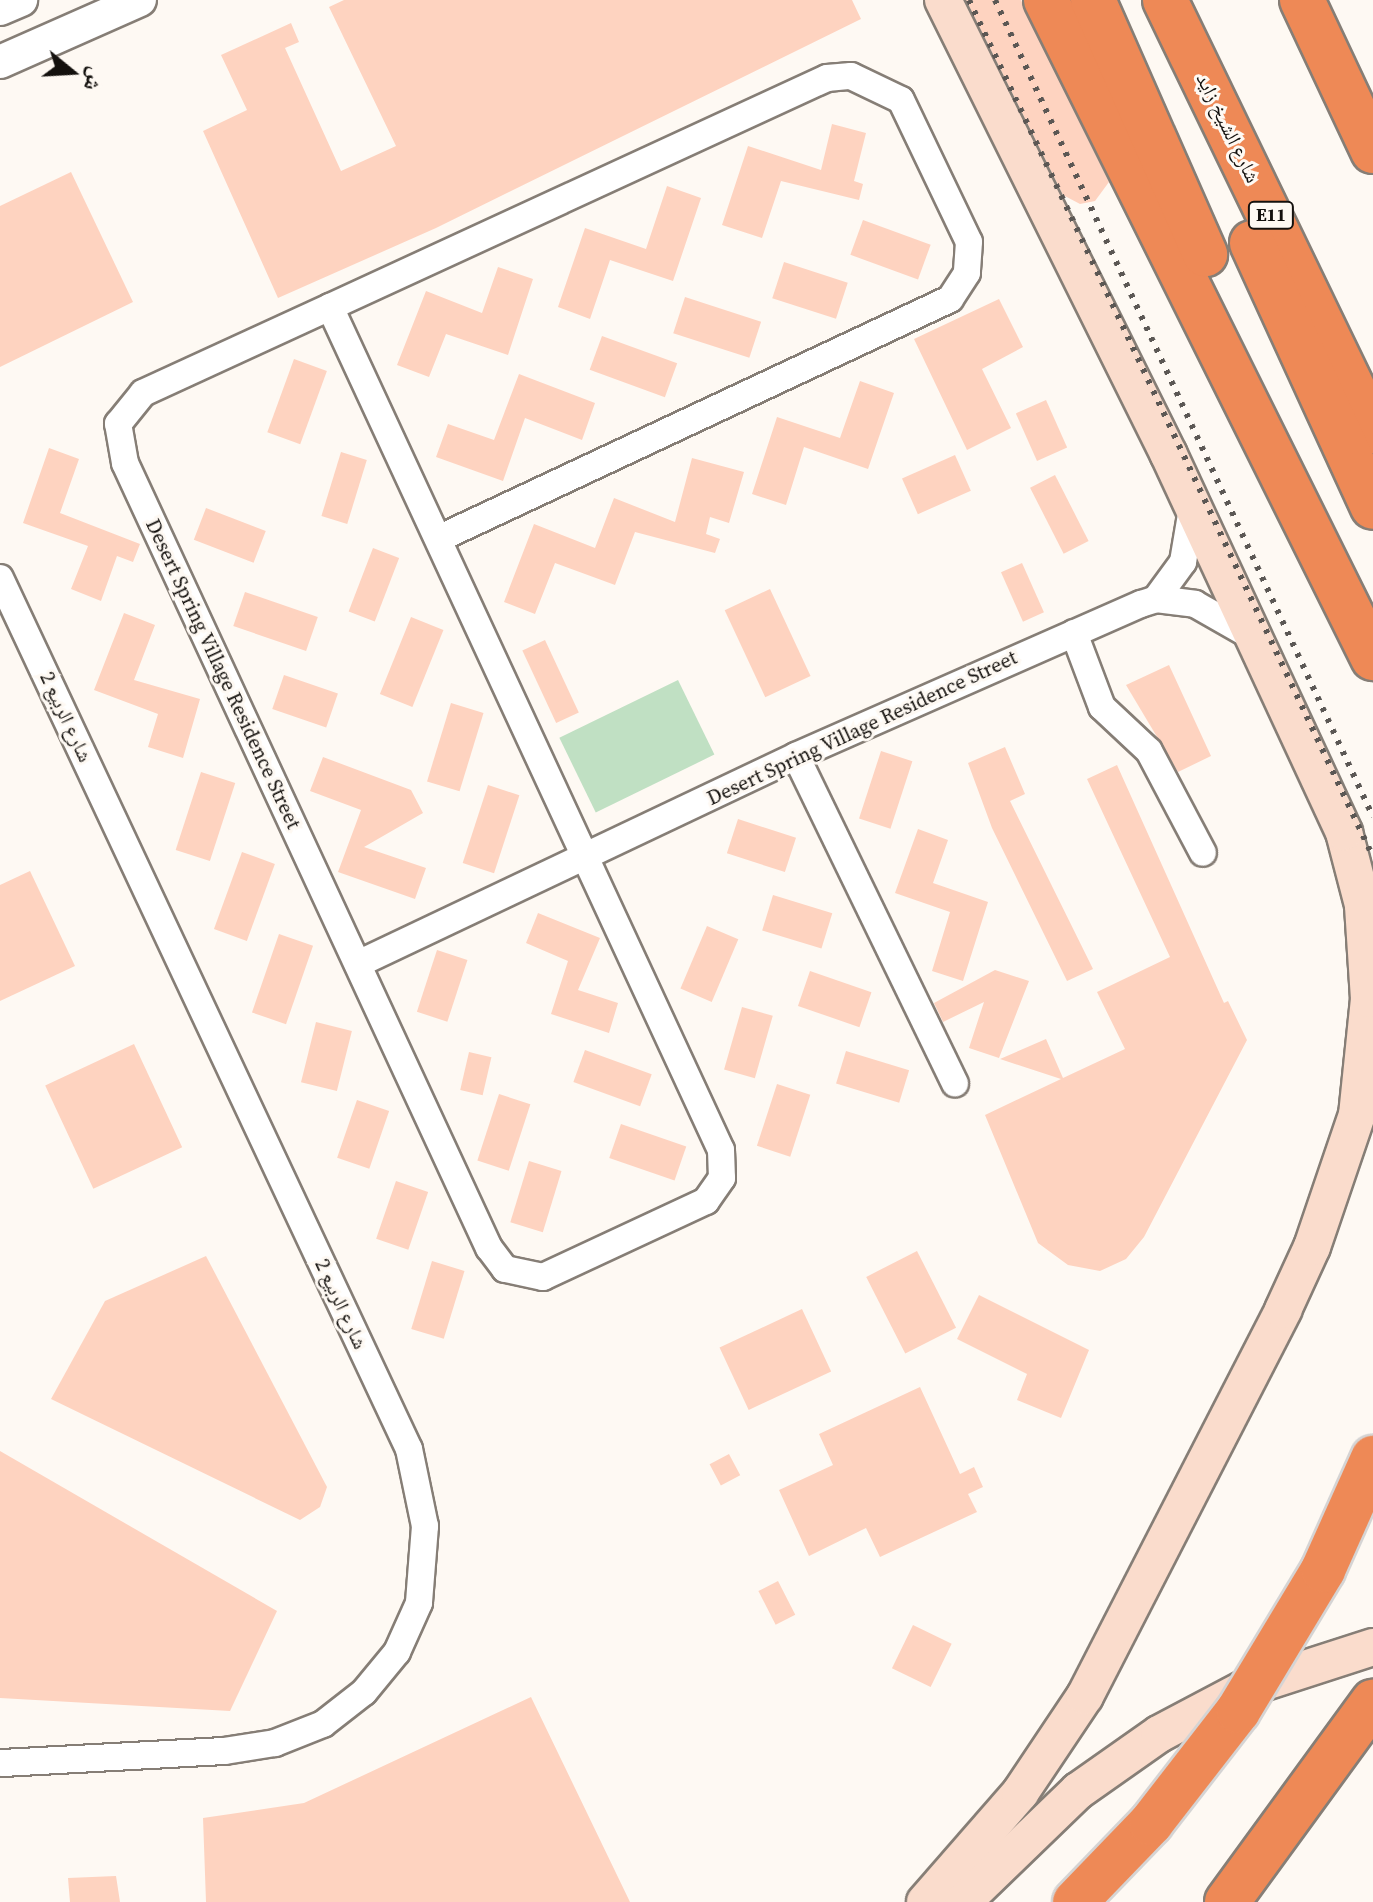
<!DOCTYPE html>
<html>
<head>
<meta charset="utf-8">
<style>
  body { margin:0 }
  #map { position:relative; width:1373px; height:1902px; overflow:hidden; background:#fef9f3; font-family:"Source Serif 4","Noto Naskh Arabic",serif }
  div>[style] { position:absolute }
  .green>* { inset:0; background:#c0e0c3; transform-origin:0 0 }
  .building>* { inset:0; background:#fed3c0; transform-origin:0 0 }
  .roads { filter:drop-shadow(2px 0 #867e76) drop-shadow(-2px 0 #867e76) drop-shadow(0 2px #867e76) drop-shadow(0 -2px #867e76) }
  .minor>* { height:26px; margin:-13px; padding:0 13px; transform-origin:13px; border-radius:13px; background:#fff }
  .tertiary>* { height:32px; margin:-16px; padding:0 16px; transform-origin:16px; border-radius:16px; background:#fff }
  .secondary>* { height:36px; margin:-18px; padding:0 18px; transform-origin:18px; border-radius:18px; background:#fadccc }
  .motorway>* { height:44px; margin:-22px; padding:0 22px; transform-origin:22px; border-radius:22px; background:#ee8956 }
  .rail>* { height:6px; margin-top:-3px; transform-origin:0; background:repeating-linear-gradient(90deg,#5b5754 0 4px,transparent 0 12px) }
  .bridges { filter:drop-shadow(2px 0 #d5d4d4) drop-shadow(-2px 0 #d5d4d4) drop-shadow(0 2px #d5d4d4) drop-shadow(0 -2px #d5d4d4) }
  .motorway-bridge>* { height:44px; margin:-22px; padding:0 22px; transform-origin:22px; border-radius:22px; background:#ee8956 }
  span { translate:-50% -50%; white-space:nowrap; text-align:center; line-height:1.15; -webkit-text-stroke:6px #fef9f3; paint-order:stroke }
  .shield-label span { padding:2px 6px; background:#fef9f3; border:2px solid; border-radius:6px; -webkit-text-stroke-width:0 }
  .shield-label { font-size:18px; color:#14110e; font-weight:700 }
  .street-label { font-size:20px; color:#14110e }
  .north { position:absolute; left:32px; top:32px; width:80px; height:80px; -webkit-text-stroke:6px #fef9f3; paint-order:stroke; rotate:108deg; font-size:22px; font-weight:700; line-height:32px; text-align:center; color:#14110e }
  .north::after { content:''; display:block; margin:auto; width:28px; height:36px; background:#14110e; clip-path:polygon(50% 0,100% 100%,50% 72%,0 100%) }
</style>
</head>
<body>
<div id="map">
  <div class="green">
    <i style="left:678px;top:680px;width:83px;height:132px;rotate:64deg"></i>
  </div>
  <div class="building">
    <i style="clip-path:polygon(344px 0,852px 0,861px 19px,436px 228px,278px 298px,203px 131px,247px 110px,221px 55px,291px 23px,299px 42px,285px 48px,341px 171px,396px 146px,329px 7px)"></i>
    <i style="clip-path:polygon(966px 0,1021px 0,1109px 182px,1095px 201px,1080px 204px,1063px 195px)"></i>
    <i style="clip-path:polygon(832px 124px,866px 133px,854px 181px,863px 184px,859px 200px,781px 181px,762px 238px,722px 225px,748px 146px,821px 170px)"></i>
    <i style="clip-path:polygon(71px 172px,133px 302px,0 367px,0 206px)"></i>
    <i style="clip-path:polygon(667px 186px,701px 198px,673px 281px,610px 260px,590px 319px,558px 307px,585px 228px,646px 249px)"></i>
    <i style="left:863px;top:220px;width:72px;height:37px;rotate:20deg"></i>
    <i style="left:784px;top:262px;width:67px;height:38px;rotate:18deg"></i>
    <i style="clip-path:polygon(498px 267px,533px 279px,508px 355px,446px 334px,429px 377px,397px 365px,426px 291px,482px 313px)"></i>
    <i style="left:685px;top:297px;width:80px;height:38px;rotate:18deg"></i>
    <i style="clip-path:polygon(999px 299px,1023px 347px,982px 369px,1011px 428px,967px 450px,914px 339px)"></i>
    <i style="left:602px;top:336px;width:80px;height:36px;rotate:20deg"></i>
    <i style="left:294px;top:359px;width:35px;height:78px;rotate:20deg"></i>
    <i style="clip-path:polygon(519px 374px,595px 403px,582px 440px,525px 418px,503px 481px,436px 457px,448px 424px,494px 440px)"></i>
    <i style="clip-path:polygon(860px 381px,894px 393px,868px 469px,804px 447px,786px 505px,752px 494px,777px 417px,840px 438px)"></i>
    <i style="left:1046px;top:400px;width:52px;height:33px;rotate:66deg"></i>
    <i style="clip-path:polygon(49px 448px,79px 459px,60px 513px,140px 544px,133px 562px,117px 556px,101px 601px,71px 589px,88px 546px,23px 523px)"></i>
    <i style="left:341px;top:452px;width:27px;height:67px;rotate:17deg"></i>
    <i style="left:955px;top:455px;width:39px;height:58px;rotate:66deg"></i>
    <i style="clip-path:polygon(692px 458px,744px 472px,729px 523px,710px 517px,706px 534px,720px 539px,715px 553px,635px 532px,615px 585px,555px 563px,535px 614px,504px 602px,534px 524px,595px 548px,614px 498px,675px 522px)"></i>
    <i style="left:1055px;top:475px;width:74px;height:28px;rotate:63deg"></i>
    <i style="left:206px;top:508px;width:64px;height:34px;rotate:21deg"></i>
    <i style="left:373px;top:548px;width:28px;height:68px;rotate:21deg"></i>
    <i style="left:1022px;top:563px;width:54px;height:23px;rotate:66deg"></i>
    <i style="left:770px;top:589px;width:96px;height:50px;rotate:65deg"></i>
    <i style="left:245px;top:592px;width:77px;height:36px;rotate:19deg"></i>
    <i style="clip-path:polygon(124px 613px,155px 625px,134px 680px,200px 699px,183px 758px,148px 747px,158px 714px,94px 690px)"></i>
    <i style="left:411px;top:617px;width:35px;height:83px;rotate:22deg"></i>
    <i style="left:545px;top:640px;width:80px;height:25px;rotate:65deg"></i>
    <i style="clip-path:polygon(1169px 665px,1211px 756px,1178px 772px,1126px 685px)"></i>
    <i style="left:284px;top:675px;width:57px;height:36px;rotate:19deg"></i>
    <i style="left:451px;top:703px;width:34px;height:82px;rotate:17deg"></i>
    <i style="clip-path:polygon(1005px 747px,1025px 794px,1010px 801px,1093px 969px,1067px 981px,992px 828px,968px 763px)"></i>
    <i style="left:881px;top:751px;width:33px;height:71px;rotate:18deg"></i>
    <i style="clip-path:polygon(323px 757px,411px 790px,423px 813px,364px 847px,426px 868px,415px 899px,338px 872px,361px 810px,310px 791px)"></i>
    <i style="clip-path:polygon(1117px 765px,1224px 1003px,1228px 1001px,1247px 1040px,1144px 1237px,1126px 1259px,1100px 1271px,1068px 1265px,1038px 1243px,985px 1115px,1061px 1079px,1000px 1059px,1046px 1039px,1063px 1078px,1125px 1049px,1097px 992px,1170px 957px,1087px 779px)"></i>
    <i style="left:201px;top:772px;width:36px;height:82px;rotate:18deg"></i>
    <i style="left:488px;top:785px;width:33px;height:82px;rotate:18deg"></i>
    <i style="left:738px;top:819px;width:61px;height:36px;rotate:18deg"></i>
    <i style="clip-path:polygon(918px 829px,948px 840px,933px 883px,988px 902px,963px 981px,932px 971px,950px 912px,895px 893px)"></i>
    <i style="left:242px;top:852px;width:35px;height:82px;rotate:20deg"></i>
    <i style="clip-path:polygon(30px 871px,75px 966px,0 1001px,0 885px)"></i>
    <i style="left:773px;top:895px;width:62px;height:37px;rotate:17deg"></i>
    <i style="clip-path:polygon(538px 913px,600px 938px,578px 990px,618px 1003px,609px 1033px,551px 1014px,568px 961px,526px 943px)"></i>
    <i style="left:707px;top:926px;width:34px;height:68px;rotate:23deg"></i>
    <i style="left:279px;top:934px;width:36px;height:83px;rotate:19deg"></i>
    <i style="left:437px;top:950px;width:32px;height:65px;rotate:18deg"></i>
    <i style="clip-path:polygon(995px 970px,1029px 981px,999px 1058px,969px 1048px,984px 1002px,943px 1022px,934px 1003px)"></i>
    <i style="left:810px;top:971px;width:65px;height:37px;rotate:19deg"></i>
    <i style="left:742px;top:1007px;width:32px;height:65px;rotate:16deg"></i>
    <i style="left:316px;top:1022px;width:37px;height:62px;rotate:14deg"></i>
    <i style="left:134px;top:1044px;width:114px;height:98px;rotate:65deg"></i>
    <i style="left:585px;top:1050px;width:71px;height:34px;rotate:20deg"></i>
    <i style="left:846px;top:1051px;width:66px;height:34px;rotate:17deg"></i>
    <i style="left:469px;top:1052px;width:23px;height:39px;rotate:13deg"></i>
    <i style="left:777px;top:1084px;width:35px;height:65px;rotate:18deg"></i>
    <i style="left:499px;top:1094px;width:33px;height:70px;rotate:18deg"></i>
    <i style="left:357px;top:1100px;width:34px;height:61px;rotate:19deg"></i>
    <i style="left:621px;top:1124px;width:69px;height:36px;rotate:19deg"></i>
    <i style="left:529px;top:1161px;width:34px;height:64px;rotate:17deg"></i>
    <i style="left:396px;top:1181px;width:34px;height:61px;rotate:19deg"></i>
    <i style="left:917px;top:1251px;width:86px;height:57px;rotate:63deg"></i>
    <i style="clip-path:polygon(206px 1256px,327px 1487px,320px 1507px,300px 1520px,51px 1399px,105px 1301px)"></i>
    <i style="left:432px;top:1261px;width:34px;height:71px;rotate:17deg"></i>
    <i style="clip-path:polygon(979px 1295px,1089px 1350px,1061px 1418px,1017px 1400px,1027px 1374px,957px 1339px)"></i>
    <i style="left:802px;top:1309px;width:69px;height:91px;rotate:65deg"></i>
    <i style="clip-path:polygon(920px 1387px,960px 1474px,974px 1467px,983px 1487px,968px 1494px,977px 1512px,880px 1557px,866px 1528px,809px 1556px,779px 1490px,833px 1465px,819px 1434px)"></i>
    <i style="clip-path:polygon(0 1451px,277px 1611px,230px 1711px,0 1698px)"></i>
    <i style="left:729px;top:1454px;width:24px;height:22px;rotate:62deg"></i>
    <i style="left:778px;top:1581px;width:38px;height:22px;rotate:63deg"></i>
    <i style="left:913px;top:1625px;width:43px;height:48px;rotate:26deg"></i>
    <i style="clip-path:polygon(531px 1697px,630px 1902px,206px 1902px,203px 1818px,304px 1803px)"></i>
    <i style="clip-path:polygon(116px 1876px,120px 1902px,70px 1902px,68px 1878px)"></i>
  </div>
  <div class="roads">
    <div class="minor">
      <i style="left:330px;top:307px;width:929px;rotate:65.12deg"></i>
      <i style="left:721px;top:1150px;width:28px;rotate:88deg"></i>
      <i style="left:722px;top:1178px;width:28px;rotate:125deg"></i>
      <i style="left:706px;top:1201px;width:180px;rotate:155deg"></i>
      <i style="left:543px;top:1277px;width:39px;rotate:-168deg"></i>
      <i style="left:505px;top:1269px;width:26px;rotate:-127deg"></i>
      <i style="left:489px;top:1248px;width:865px;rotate:-114.88deg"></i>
      <i style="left:125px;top:463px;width:40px;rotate:-100deg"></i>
      <i style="left:118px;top:424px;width:40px;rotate:-51deg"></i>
      <i style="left:143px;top:393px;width:206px;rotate:-24.7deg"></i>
      <i style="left:330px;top:307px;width:547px;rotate:-24.74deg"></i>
      <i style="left:827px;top:78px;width:24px;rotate:-5deg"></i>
      <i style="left:851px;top:76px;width:55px;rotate:25.6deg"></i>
      <i style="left:901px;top:100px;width:157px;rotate:64.4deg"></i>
      <i style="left:969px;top:242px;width:31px;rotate:94deg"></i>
      <i style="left:967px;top:273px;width:31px;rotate:123deg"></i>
      <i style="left:950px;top:299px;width:565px;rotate:154.89deg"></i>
      <i style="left:0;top:578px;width:962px;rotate:64.85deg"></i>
      <i style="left:409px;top:1449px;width:79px;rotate:78.3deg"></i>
      <i style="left:425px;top:1526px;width:77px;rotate:94.5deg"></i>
      <i style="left:419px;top:1603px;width:54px;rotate:114.2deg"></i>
      <i style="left:397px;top:1652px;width:52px;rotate:129.5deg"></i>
      <i style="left:364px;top:1692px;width:52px;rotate:142deg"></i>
      <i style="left:323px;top:1724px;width:52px;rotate:158.4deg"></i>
      <i style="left:275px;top:1743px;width:52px;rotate:171.1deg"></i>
      <i style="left:224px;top:1751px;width:224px;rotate:176.9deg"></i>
      <i style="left:1156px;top:599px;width:46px;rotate:-53.9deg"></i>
      <i style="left:1183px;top:562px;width:54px;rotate:-80.4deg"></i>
      <i style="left:1074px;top:633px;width:79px;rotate:69.3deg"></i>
      <i style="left:1102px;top:707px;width:64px;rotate:43.1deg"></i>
      <i style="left:1149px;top:751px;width:115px;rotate:62.1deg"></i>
      <i style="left:796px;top:756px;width:364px;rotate:64.1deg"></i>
      <i style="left:358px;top:964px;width:485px;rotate:-25.4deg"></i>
      <i style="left:796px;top:756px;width:377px;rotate:-23.8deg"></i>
      <i style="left:1141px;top:604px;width:16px;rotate:-18deg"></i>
      <i style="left:1156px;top:599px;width:39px;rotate:7deg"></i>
      <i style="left:1195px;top:604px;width:67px;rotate:29.6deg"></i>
    </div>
    <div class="tertiary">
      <i style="left:0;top:9px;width:23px;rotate:-23deg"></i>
      <i style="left:0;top:62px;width:153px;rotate:-23.9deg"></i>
    </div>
    <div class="secondary">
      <i style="left:925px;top:1902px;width:145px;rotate:-48.9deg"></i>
      <i style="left:1020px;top:1793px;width:117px;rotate:-56.2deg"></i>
      <i style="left:1085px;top:1696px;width:434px;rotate:-62.8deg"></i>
      <i style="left:1283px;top:1310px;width:69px;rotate:-65.3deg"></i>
      <i style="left:1312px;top:1247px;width:139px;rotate:-71.2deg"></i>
      <i style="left:1357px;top:1115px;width:117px;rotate:-84.1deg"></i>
      <i style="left:1369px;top:999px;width:94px;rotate:-93.7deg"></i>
      <i style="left:1363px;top:905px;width:75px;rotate:-104.6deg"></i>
      <i style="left:1344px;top:832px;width:416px;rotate:-114.9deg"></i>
      <i style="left:1169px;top:455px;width:508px;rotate:-116.41deg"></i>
      <i style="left:963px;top:1902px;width:160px;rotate:-44deg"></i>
      <i style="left:1078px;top:1791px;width:99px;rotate:-35.1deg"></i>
      <i style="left:1159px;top:1734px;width:98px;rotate:-27.9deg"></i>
      <i style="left:1246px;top:1688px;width:133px;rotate:-17.9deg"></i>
    </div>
    <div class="motorway">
      <i style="left:1046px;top:0;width:735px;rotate:63.57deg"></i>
      <i style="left:1093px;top:0;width:278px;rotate:66.2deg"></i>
      <i style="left:1165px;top:0;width:479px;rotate:64.2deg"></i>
      <i style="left:1302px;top:0;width:167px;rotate:64.8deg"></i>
      <i style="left:1252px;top:243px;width:290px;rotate:65.4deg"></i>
      <i style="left:1227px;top:1902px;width:248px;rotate:-53.9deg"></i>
    </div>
  </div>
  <div class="rail">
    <i style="left:969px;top:0;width:947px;rotate:64.76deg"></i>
    <i style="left:995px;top:0;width:900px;rotate:65.17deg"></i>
  </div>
  <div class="bridges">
    <div class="motorway-bridge">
      <i style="left:1075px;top:1902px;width:110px;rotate:-46.1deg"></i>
      <i style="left:1151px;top:1823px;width:142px;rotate:-52.2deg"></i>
      <i style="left:1238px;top:1711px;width:165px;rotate:-58.9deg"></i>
      <i style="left:1323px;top:1570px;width:123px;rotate:-65.9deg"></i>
    </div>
  </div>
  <div class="shield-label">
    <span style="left:1271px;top:215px">E11</span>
  </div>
  <div class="street-label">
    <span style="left:1228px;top:128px;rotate:64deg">شارع الشيخ زايد</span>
    <span style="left:223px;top:674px;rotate:65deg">Desert Spring Village Residence Street</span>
    <span style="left:66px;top:717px;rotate:65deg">شارع الربيع 2</span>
    <span style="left:862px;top:728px;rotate:-25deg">Desert Spring Village Residence Street</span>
    <span style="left:341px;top:1304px;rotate:65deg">شارع الربيع 2</span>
  </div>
  <div class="north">ش</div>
</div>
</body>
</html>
